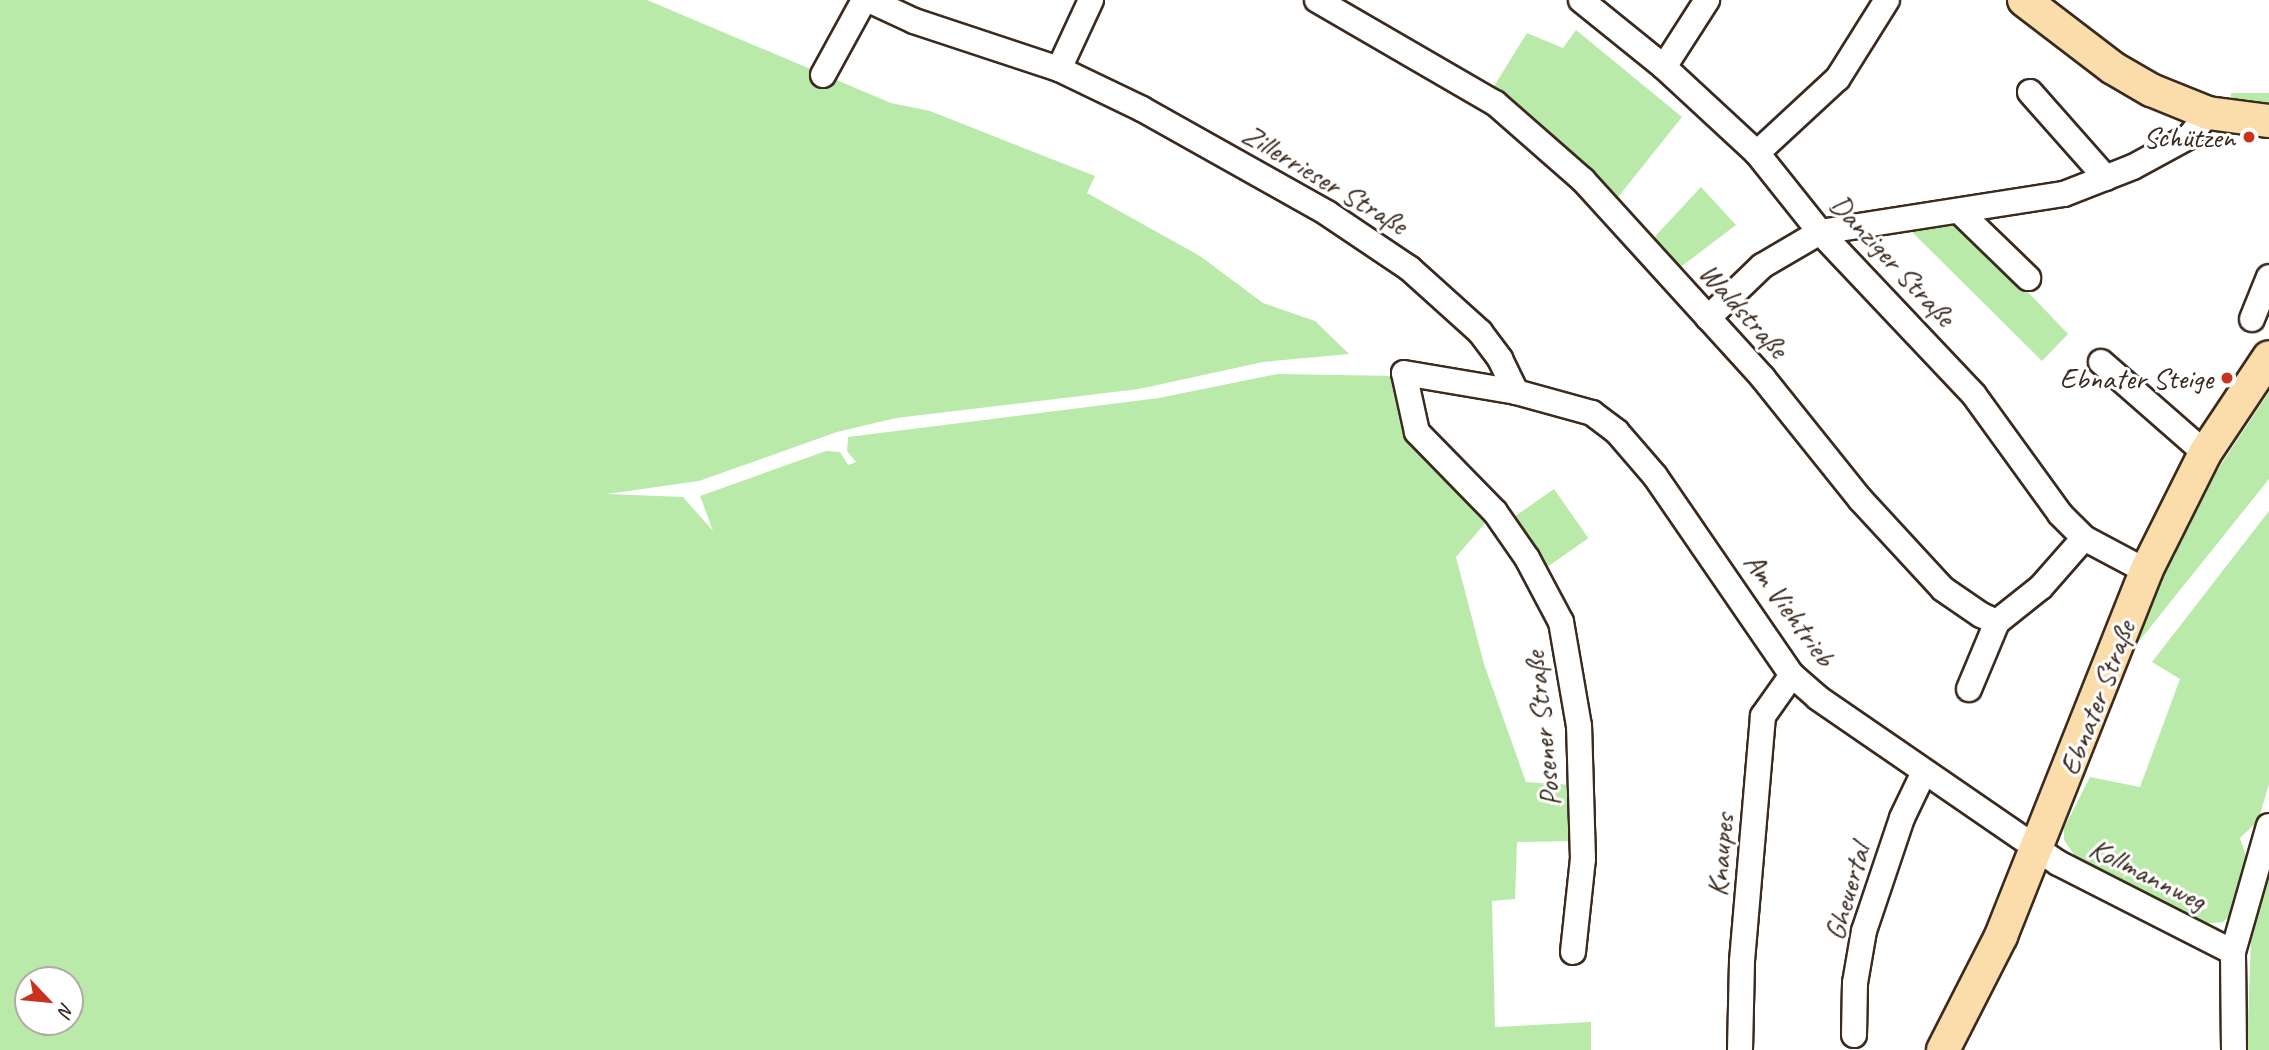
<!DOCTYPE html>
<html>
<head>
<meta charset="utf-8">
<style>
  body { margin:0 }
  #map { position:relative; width:2269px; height:1050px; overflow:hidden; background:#fff; font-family:Caveat,sans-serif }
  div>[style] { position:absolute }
  .green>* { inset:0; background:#b9eaa9; transform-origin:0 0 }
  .roads { filter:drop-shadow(2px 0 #3b2a1e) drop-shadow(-2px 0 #3b2a1e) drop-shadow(0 2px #3b2a1e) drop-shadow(0 -2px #3b2a1e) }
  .minor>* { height:24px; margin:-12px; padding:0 12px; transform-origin:12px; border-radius:12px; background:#fff }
  .major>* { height:32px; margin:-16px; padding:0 16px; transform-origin:16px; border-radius:16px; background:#fbddab }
  .dots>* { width:19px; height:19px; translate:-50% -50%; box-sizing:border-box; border:4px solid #fff; border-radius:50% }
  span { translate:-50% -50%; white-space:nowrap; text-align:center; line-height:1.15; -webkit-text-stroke:6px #fff; paint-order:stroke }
  .poi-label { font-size:30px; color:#3b2a1e }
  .right { translate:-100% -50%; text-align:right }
  .street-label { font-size:30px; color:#3b2a1e }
  .north { position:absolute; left:14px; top:966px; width:70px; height:70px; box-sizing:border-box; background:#fff; border:2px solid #b1aaa5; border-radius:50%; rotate:116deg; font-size:19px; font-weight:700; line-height:28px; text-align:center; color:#3b2a1e }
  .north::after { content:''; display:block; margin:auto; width:24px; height:32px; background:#c8321e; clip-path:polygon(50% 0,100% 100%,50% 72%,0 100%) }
</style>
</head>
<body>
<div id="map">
  <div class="green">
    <i style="clip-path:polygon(evenodd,0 0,647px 0,891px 103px,930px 111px,1095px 176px,1087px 193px,1200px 256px,1263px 303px,1315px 321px,1349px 354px,1263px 362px,1139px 389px,896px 418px,837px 432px,699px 481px,607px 494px,683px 497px,713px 531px,700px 496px,826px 451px,840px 452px,848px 465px,856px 462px,847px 451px,848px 437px,1159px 398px,1277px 374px,1401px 376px,1414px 433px,1493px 514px,1456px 557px,1484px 664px,1526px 782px,1574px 785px,1575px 841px,1517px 842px,1515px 899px,1492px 901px,1495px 1027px,1591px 1022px,1591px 1050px,0 1050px,0 0,28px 980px,70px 980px,70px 1022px,28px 1022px,28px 980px)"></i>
    <i style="clip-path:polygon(1576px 30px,1682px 117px,1611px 206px,1488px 96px,1527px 33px,1563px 48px)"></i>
    <i style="left:2231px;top:93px;width:38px;height:10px"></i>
    <i style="clip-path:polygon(1701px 187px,1736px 225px,1674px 272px,1648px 244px)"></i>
    <i style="clip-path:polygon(1958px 219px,2068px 334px,2042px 361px,1907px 227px)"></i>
    <i style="clip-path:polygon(2269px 392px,2269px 479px,2132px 650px,2125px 649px,2216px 472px)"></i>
    <i style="left:1554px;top:489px;width:60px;height:54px;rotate:55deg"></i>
    <i style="clip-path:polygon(2269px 511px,2269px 784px,2258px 821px,2240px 838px,2247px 860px,2237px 909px,2223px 922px,2202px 924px,2075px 856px,2064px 840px,2064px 828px,2090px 777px,2140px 787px,2180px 679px,2152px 662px)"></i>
    <i style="clip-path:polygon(2269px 865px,2269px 1050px,2247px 1050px,2251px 940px)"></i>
  </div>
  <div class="roads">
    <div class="minor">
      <i style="left:869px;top:0;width:50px;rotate:25deg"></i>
      <i style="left:914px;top:21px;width:153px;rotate:18.3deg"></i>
      <i style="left:1059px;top:69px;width:92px;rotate:25.7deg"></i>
      <i style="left:1142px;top:109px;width:212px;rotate:29.3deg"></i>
      <i style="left:1327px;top:213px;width:99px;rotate:33.9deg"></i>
      <i style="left:1409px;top:268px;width:96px;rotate:42deg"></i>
      <i style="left:1480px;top:332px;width:34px;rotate:53deg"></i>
      <i style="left:1500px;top:359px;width:37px;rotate:64deg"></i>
      <i style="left:1317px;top:0;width:206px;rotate:30.1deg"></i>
      <i style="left:1495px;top:103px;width:117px;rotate:41.2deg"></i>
      <i style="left:1583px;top:180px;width:268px;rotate:47.7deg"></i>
      <i style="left:1763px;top:378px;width:155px;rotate:51.3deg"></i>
      <i style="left:1860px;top:499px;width:122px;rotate:47.3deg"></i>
      <i style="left:1943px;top:589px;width:46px;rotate:34.4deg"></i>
      <i style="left:1981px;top:615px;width:17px;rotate:24deg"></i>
      <i style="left:1997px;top:622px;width:56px;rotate:-38.5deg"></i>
      <i style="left:2041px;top:587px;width:65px;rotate:-48.7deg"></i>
      <i style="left:1581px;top:0;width:107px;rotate:38.9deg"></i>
      <i style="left:1664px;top:67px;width:127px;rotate:42.8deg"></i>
      <i style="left:1757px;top:153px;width:101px;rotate:51.4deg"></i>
      <i style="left:1820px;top:232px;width:224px;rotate:46.6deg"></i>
      <i style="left:1974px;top:395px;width:147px;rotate:54.1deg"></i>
      <i style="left:2060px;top:514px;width:34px;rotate:45deg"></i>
      <i style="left:2084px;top:538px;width:70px;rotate:28deg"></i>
      <i style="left:1664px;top:67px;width:80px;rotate:-57.3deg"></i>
      <i style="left:1059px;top:69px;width:76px;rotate:-65.1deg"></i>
      <i style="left:823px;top:75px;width:85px;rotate:-61.3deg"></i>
      <i style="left:2030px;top:92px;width:115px;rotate:48.5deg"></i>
      <i style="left:1757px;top:153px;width:110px;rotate:-42.8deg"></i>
      <i style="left:1838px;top:78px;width:92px;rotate:-57.9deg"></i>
      <i style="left:1960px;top:212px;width:95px;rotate:44.1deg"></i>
      <i style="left:1708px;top:318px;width:75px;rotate:-43.9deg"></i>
      <i style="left:1762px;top:266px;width:67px;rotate:-30.4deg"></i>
      <i style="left:1820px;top:232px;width:247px;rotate:-8.9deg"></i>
      <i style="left:2064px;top:194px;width:74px;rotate:-21.4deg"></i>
      <i style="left:2133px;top:167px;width:65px;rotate:-28.5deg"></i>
      <i style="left:2190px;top:136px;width:29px;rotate:-52deg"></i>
      <i style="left:2252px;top:319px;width:45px;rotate:-68deg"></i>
      <i style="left:2101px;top:362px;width:138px;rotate:41.2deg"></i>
      <i style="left:1969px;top:689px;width:73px;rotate:-67.3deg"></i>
      <i style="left:1573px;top:952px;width:94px;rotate:-83.9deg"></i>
      <i style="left:1583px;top:859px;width:133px;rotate:-91.7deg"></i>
      <i style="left:1579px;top:726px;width:106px;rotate:-99.8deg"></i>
      <i style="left:1561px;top:622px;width:72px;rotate:-118deg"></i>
      <i style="left:1527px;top:558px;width:56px;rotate:-124.8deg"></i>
      <i style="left:1495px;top:512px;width:112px;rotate:-134.3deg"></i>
      <i style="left:1417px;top:432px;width:60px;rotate:-102.4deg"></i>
      <i style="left:1404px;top:373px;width:114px;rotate:9.6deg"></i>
      <i style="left:1516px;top:392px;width:79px;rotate:15.4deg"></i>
      <i style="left:1592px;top:413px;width:31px;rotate:37deg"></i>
      <i style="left:1617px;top:432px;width:58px;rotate:49.2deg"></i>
      <i style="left:1655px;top:476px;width:242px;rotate:55.5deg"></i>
      <i style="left:1792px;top:675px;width:35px;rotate:41deg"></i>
      <i style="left:1818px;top:698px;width:291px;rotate:34.5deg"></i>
      <i style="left:2058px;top:863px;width:196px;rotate:27deg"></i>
      <i style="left:1854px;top:1035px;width:52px;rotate:-88.9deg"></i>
      <i style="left:1855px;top:983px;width:53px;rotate:-80.2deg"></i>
      <i style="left:1864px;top:931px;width:119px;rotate:-71.4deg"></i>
      <i style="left:1902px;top:818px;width:51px;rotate:-64.4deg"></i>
      <i style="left:1740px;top:1050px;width:89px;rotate:-88.7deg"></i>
      <i style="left:1742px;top:961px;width:246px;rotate:-85.1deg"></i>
      <i style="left:1763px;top:716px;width:50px;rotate:-54.7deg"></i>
      <i style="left:2234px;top:1050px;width:98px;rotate:-90.6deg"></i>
      <i style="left:2233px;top:952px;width:131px;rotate:-74.1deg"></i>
    </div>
    <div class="major">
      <i style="left:2024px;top:0;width:112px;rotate:37.4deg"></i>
      <i style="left:2113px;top:68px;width:44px;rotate:30.1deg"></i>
      <i style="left:2151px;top:90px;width:61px;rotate:22deg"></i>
      <i style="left:2208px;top:113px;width:62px;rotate:7.5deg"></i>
      <i style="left:1943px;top:1050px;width:128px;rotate:-63deg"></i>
      <i style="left:2001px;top:936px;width:393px;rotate:-68.3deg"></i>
      <i style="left:2146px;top:571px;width:132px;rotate:-63.4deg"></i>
      <i style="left:2205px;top:453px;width:115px;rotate:-56.3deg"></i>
    </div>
  </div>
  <div class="dots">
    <i style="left:2249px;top:137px;background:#c8321e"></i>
    <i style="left:2227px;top:378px;background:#c8321e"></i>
  </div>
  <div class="poi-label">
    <span class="right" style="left:2235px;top:137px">Schützen</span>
    <span class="right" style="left:2213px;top:378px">Ebnater Steige</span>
  </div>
  <div class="street-label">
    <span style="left:1325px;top:179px;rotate:31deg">Zillerrieser Straße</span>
    <span style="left:1893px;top:260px;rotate:47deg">Danziger Straße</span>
    <span style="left:1744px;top:310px;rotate:48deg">Waldstraße</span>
    <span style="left:1790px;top:609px;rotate:54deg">Am Viehtrieb</span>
    <span style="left:2097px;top:698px;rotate:-69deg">Ebnater Straße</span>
    <span style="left:1542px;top:729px;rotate:-96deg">Posener Straße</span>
    <span style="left:1720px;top:855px;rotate:-85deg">Knaupes</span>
    <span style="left:2148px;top:874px;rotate:27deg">Kollmannweg</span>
    <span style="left:1847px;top:892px;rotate:-74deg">Gheuertal</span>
  </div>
  <div class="north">N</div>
</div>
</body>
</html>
